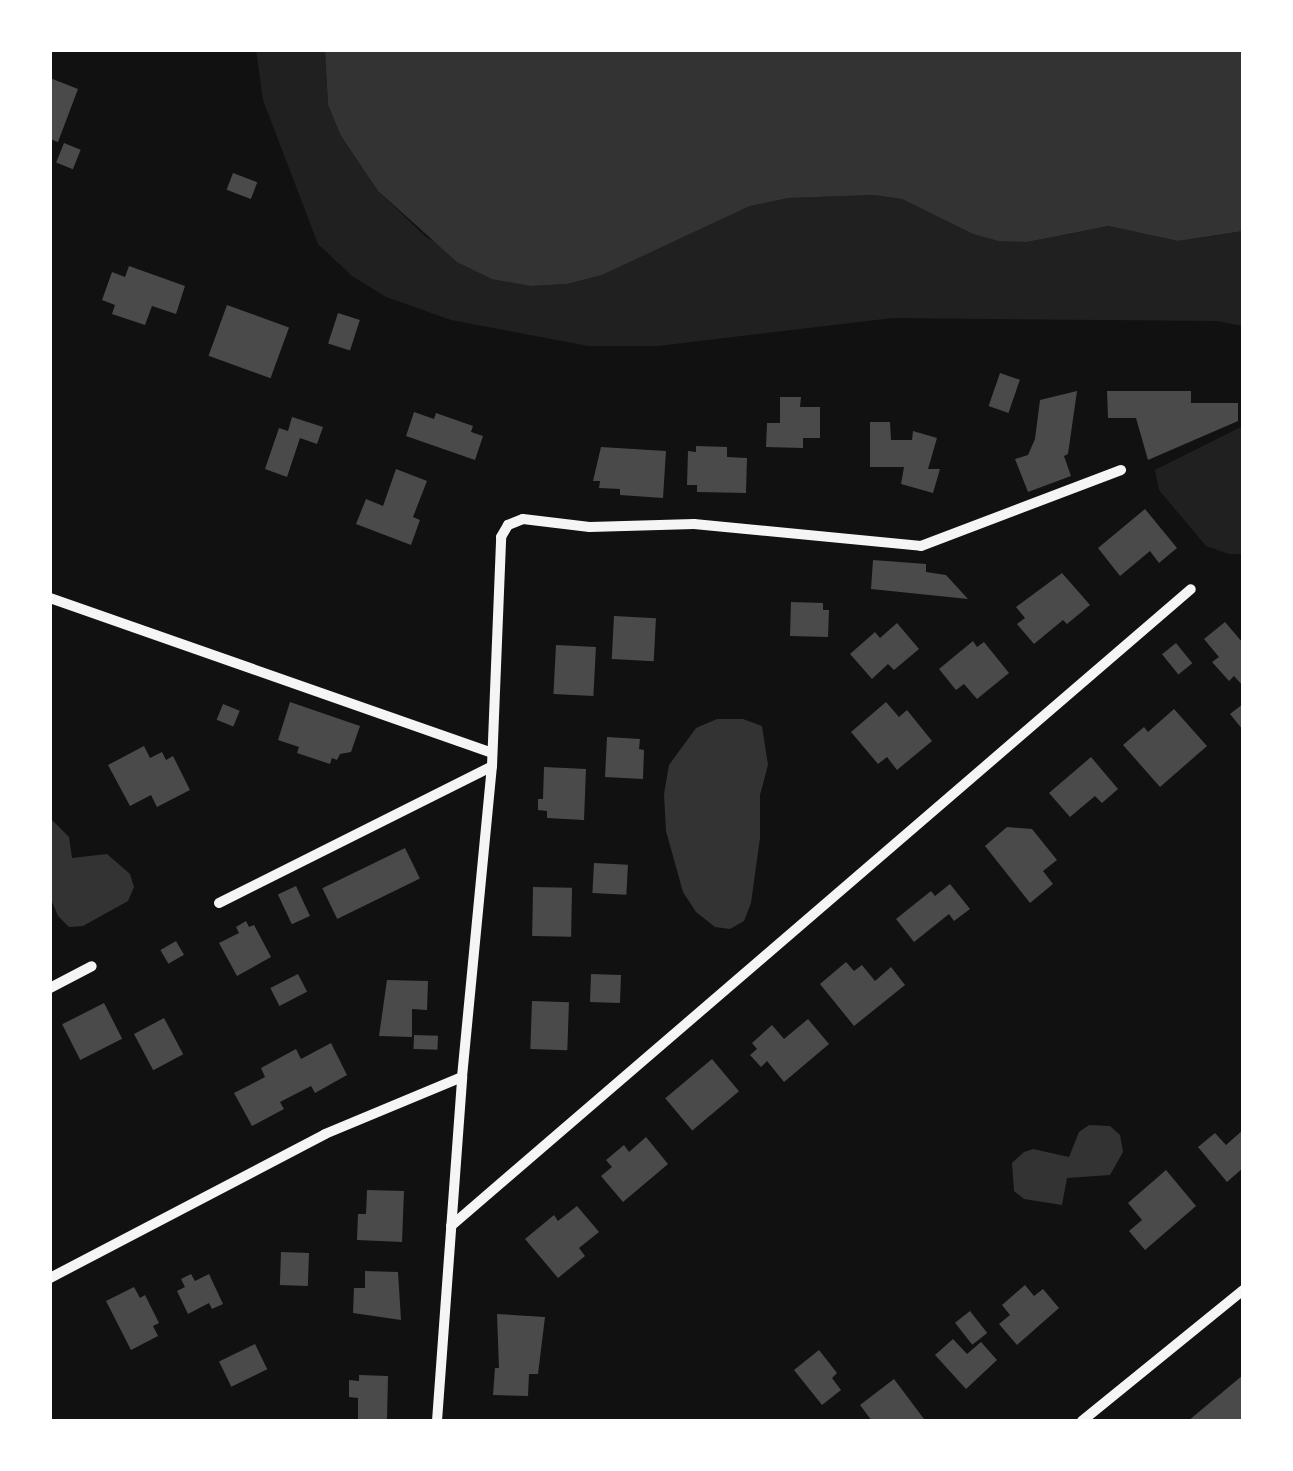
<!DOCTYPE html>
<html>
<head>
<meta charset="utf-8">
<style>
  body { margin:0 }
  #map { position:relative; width:1293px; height:1471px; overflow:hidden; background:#111; font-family:Barlow,sans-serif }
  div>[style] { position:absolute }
  .green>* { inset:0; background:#202020 }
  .water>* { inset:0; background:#333 }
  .building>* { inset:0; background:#4a4a4a; transform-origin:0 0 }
  .minor>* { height:10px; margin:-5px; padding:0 5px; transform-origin:5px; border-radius:5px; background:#f5f5f5 }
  span { translate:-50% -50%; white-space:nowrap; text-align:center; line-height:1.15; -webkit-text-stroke:8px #fff; paint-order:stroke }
  .frame { position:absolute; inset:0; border:52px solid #fff; pointer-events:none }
</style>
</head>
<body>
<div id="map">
  <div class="green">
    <i style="clip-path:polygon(256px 50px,325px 50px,328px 105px,341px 136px,378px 191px,427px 238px,531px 286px,567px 284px,602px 275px,750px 206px,789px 198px,873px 195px,902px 199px,973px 234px,1027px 242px,1110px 226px,1178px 241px,1243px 231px,1243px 326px,1217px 321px,893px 318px,658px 346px,588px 346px,451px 320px,386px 297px,352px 276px,318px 244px,263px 100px)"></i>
    <i style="clip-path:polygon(1243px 426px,1243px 554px,1229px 554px,1206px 546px,1159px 490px,1155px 470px)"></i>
  </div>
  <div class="water">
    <i style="clip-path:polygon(325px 50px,1243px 50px,1243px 231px,1178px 241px,1109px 226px,1027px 242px,999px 241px,973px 234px,902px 199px,873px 195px,789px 198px,750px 206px,602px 275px,567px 284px,531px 286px,492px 279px,457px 262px,378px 191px,341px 136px,328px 105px)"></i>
    <i style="clip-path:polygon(717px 719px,743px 719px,762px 726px,768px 765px,760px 795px,760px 838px,751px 903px,744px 921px,730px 929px,715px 927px,696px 912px,683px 892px,666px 831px,664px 794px,669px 765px,696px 728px)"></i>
    <i style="clip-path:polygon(50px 818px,69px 837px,72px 858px,107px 854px,130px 874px,134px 887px,128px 901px,83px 926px,69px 927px,58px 916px,50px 897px)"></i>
    <i style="clip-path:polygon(1089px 1125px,1110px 1126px,1120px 1135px,1123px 1152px,1110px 1175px,1067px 1178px,1062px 1205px,1024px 1199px,1014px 1191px,1012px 1163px,1024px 1152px,1033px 1149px,1069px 1157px,1079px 1132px)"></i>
  </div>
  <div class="building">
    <i style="clip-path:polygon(50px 78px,78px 89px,58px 142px,50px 139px)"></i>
    <i style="left:64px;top:143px;width:18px;height:21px;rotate:22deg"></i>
    <i style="left:233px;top:173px;width:26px;height:18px;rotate:21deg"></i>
    <i style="clip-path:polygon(129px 266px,185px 286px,176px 314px,152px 306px,145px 325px,112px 314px,115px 305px,102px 300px,112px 272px,125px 277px)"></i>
    <i style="left:227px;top:305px;width:66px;height:54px;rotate:20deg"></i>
    <i style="left:338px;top:313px;width:23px;height:32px;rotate:18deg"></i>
    <i style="left:1000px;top:373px;width:21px;height:35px;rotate:19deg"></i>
    <i style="clip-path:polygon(1077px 391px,1068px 454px,1064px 456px,1071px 476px,1028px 492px,1015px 459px,1028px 455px,1035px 439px,1040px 400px)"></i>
    <i style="clip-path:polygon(1107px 391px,1191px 391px,1191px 403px,1238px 403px,1238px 421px,1148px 460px,1136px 418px,1108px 418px)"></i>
    <i style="clip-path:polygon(780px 397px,801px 397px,800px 407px,820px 407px,820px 438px,803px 438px,803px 448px,766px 447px,767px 423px,780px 423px)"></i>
    <i style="clip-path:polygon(414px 412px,434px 419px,436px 413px,473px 426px,471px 432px,483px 436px,475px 460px,406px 436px)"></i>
    <i style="clip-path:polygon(292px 417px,323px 427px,317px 444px,300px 438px,287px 477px,265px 469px,279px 428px,288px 431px)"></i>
    <i style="clip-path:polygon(870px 422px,890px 422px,891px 440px,912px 440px,913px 431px,937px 438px,928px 469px,940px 469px,933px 493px,901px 484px,904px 467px,870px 467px)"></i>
    <i style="clip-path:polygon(696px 446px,727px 447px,727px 457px,747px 458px,746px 493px,697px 492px,697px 485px,687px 485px,688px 451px,696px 452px)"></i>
    <i style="clip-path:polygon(601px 447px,666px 451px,663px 498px,620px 495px,620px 489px,599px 488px,600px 481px,593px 481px)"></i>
    <i style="clip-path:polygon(396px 469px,427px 481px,413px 517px,420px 520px,411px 545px,356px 524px,366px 499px,383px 506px)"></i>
    <i style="clip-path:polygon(1145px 509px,1177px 548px,1159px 563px,1150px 551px,1120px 576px,1098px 548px)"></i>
    <i style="clip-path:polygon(873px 560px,926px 564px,926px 572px,946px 575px,968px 599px,871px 589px)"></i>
    <i style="clip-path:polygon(1062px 573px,1090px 605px,1067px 624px,1063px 620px,1034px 644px,1017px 624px,1025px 618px,1016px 607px)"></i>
    <i style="clip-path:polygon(791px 602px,823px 603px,823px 610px,829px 610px,828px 637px,790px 636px)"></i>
    <i style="left:614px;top:616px;width:42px;height:43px;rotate:3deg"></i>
    <i style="clip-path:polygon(1225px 622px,1243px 643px,1243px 686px,1234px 676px,1229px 681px,1212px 662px,1219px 657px,1204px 639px)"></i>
    <i style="clip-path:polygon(897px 623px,919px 649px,894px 670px,888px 664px,872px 679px,850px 654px,875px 632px,880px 638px)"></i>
    <i style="clip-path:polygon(973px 641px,977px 647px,984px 642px,1009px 673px,977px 699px,964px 684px,956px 690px,939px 669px)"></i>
    <i style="left:1176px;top:643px;width:26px;height:18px;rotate:51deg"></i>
    <i style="left:556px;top:645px;width:40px;height:49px;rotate:3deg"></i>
    <i style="clip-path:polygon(290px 702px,360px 726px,351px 752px,340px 754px,337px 760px,332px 758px,330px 764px,297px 753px,299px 747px,278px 740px)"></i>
    <i style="clip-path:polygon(886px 702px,899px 717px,907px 710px,932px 741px,897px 770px,887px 757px,878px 764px,851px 732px)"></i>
    <i style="left:223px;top:704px;width:18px;height:17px;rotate:22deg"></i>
    <i style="clip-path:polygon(1243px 704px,1243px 730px,1230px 714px)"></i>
    <i style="clip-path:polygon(1174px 709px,1207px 746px,1160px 787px,1123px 745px,1144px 727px,1148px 732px)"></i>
    <i style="clip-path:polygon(607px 737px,640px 739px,639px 749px,644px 750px,643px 779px,605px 777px)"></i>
    <i style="clip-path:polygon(144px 746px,150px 758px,162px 752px,166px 760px,173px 756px,190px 790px,157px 807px,151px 795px,130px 806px,108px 765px)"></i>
    <i style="clip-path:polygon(1091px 757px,1118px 789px,1102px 803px,1095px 796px,1070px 817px,1049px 793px)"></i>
    <i style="clip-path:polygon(544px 767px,586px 769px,584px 820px,547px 818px,547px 811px,538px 810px,538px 799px,543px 799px)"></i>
    <i style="clip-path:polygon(1007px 827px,1032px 829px,1057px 860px,1043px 871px,1053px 884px,1030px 903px,985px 846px)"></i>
    <i style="left:405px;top:848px;width:34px;height:92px;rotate:64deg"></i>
    <i style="left:594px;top:863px;width:34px;height:30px;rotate:3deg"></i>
    <i style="clip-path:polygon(950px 884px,970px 909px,954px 921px,949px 914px,914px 942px,896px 919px,931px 891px,935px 896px)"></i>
    <i style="left:296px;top:886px;width:33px;height:20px;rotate:65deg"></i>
    <i style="left:533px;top:887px;width:39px;height:49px;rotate:1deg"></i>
    <i style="clip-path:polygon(246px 921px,249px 927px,254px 925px,271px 957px,237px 976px,219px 943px,239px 933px,236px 927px)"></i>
    <i style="left:176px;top:941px;width:16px;height:18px;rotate:60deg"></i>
    <i style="clip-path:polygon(846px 962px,854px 971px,862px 965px,875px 981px,891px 967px,905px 985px,854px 1026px,820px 984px)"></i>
    <i style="left:298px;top:974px;width:20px;height:31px;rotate:63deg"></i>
    <i style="left:591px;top:974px;width:30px;height:28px;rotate:2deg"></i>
    <i style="clip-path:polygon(387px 980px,428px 981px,427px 1010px,412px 1009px,412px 1037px,379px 1036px)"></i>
    <i style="left:532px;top:1001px;width:37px;height:48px;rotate:2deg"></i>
    <i style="left:104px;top:1003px;width:40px;height:47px;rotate:63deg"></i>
    <i style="left:164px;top:1018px;width:41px;height:34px;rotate:62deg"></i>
    <i style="clip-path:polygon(808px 1019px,829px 1044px,784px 1082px,767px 1061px,761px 1067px,750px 1055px,757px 1049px,752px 1043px,772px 1025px,784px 1039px)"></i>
    <i style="left:414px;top:1035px;width:24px;height:14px;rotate:2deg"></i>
    <i style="clip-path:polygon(331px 1043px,347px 1075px,315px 1093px,311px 1086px,280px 1102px,284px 1109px,252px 1126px,234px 1093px,265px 1077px,261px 1068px,296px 1049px,301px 1059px)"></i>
    <i style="left:712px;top:1059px;width:42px;height:61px;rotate:50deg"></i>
    <i style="clip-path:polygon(1243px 1130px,1243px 1168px,1227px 1182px,1198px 1147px,1215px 1133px,1226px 1145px)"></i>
    <i style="clip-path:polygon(646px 1137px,668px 1164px,623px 1202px,601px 1176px,612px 1167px,606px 1160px,624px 1145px,629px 1152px)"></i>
    <i style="clip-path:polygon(1166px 1170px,1196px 1206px,1145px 1250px,1129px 1231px,1142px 1220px,1128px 1203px)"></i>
    <i style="clip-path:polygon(367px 1190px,404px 1191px,402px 1242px,357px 1240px,358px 1214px,366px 1214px)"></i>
    <i style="clip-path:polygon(577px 1206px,599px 1232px,579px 1248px,585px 1256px,558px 1278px,525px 1239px,554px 1215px,558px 1221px)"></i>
    <i style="left:281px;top:1252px;width:28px;height:33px;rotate:2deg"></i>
    <i style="clip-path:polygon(365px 1271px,398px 1272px,401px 1320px,353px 1313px,354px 1288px,365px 1288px)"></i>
    <i style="clip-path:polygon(191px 1274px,195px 1281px,209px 1274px,223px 1304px,212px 1309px,209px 1303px,188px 1314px,177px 1291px,185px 1287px,181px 1279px)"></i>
    <i style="clip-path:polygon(1025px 1285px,1034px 1296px,1043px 1289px,1059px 1308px,1017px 1345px,999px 1324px,1010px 1315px,1002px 1305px)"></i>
    <i style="clip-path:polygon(134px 1287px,140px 1298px,145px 1295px,159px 1323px,153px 1326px,158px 1336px,131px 1350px,106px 1301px)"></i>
    <i style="left:970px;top:1311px;width:28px;height:19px;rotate:52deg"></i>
    <i style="clip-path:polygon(497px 1314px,545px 1317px,538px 1374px,529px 1374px,528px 1396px,493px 1395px,495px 1368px,499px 1368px)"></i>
    <i style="clip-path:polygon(953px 1339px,967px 1354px,981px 1342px,997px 1360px,966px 1389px,935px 1355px)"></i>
    <i style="left:255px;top:1344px;width:28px;height:40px;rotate:64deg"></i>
    <i style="clip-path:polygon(819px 1350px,837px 1373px,832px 1378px,841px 1390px,822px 1405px,794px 1370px)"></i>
    <i style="clip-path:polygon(359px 1375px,388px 1376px,387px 1421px,358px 1421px,358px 1398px,349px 1397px,349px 1380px,359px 1381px)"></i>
    <i style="clip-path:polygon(1243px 1375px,1243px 1421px,1188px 1421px)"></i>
    <i style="clip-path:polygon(894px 1379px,924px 1419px,921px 1421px,872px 1421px,860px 1405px)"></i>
  </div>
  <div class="minor">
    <i style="left:50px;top:598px;width:468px;rotate:19.3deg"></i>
    <i style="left:219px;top:903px;width:305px;rotate:-26.6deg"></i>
    <i style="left:50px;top:988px;width:47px;rotate:-27.6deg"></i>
    <i style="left:451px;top:1226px;width:976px;rotate:-40.72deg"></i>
    <i style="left:50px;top:1278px;width:310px;rotate:-27.6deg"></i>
    <i style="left:325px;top:1134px;width:148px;rotate:-22.6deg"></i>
    <i style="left:437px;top:1421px;width:345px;rotate:-85.8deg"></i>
    <i style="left:462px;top:1077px;width:312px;rotate:-84.5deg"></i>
    <i style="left:492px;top:766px;width:229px;rotate:-87.7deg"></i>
    <i style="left:501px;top:537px;width:14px;rotate:-60deg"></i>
    <i style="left:508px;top:525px;width:16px;rotate:-22deg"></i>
    <i style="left:523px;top:519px;width:67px;rotate:6.8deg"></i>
    <i style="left:590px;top:527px;width:104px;rotate:-1.7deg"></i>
    <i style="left:694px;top:524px;width:228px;rotate:5.5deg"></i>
    <i style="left:921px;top:546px;width:214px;rotate:-20.8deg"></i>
    <i style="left:1082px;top:1421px;width:208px;rotate:-39.1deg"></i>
  </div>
  <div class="frame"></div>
</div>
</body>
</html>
